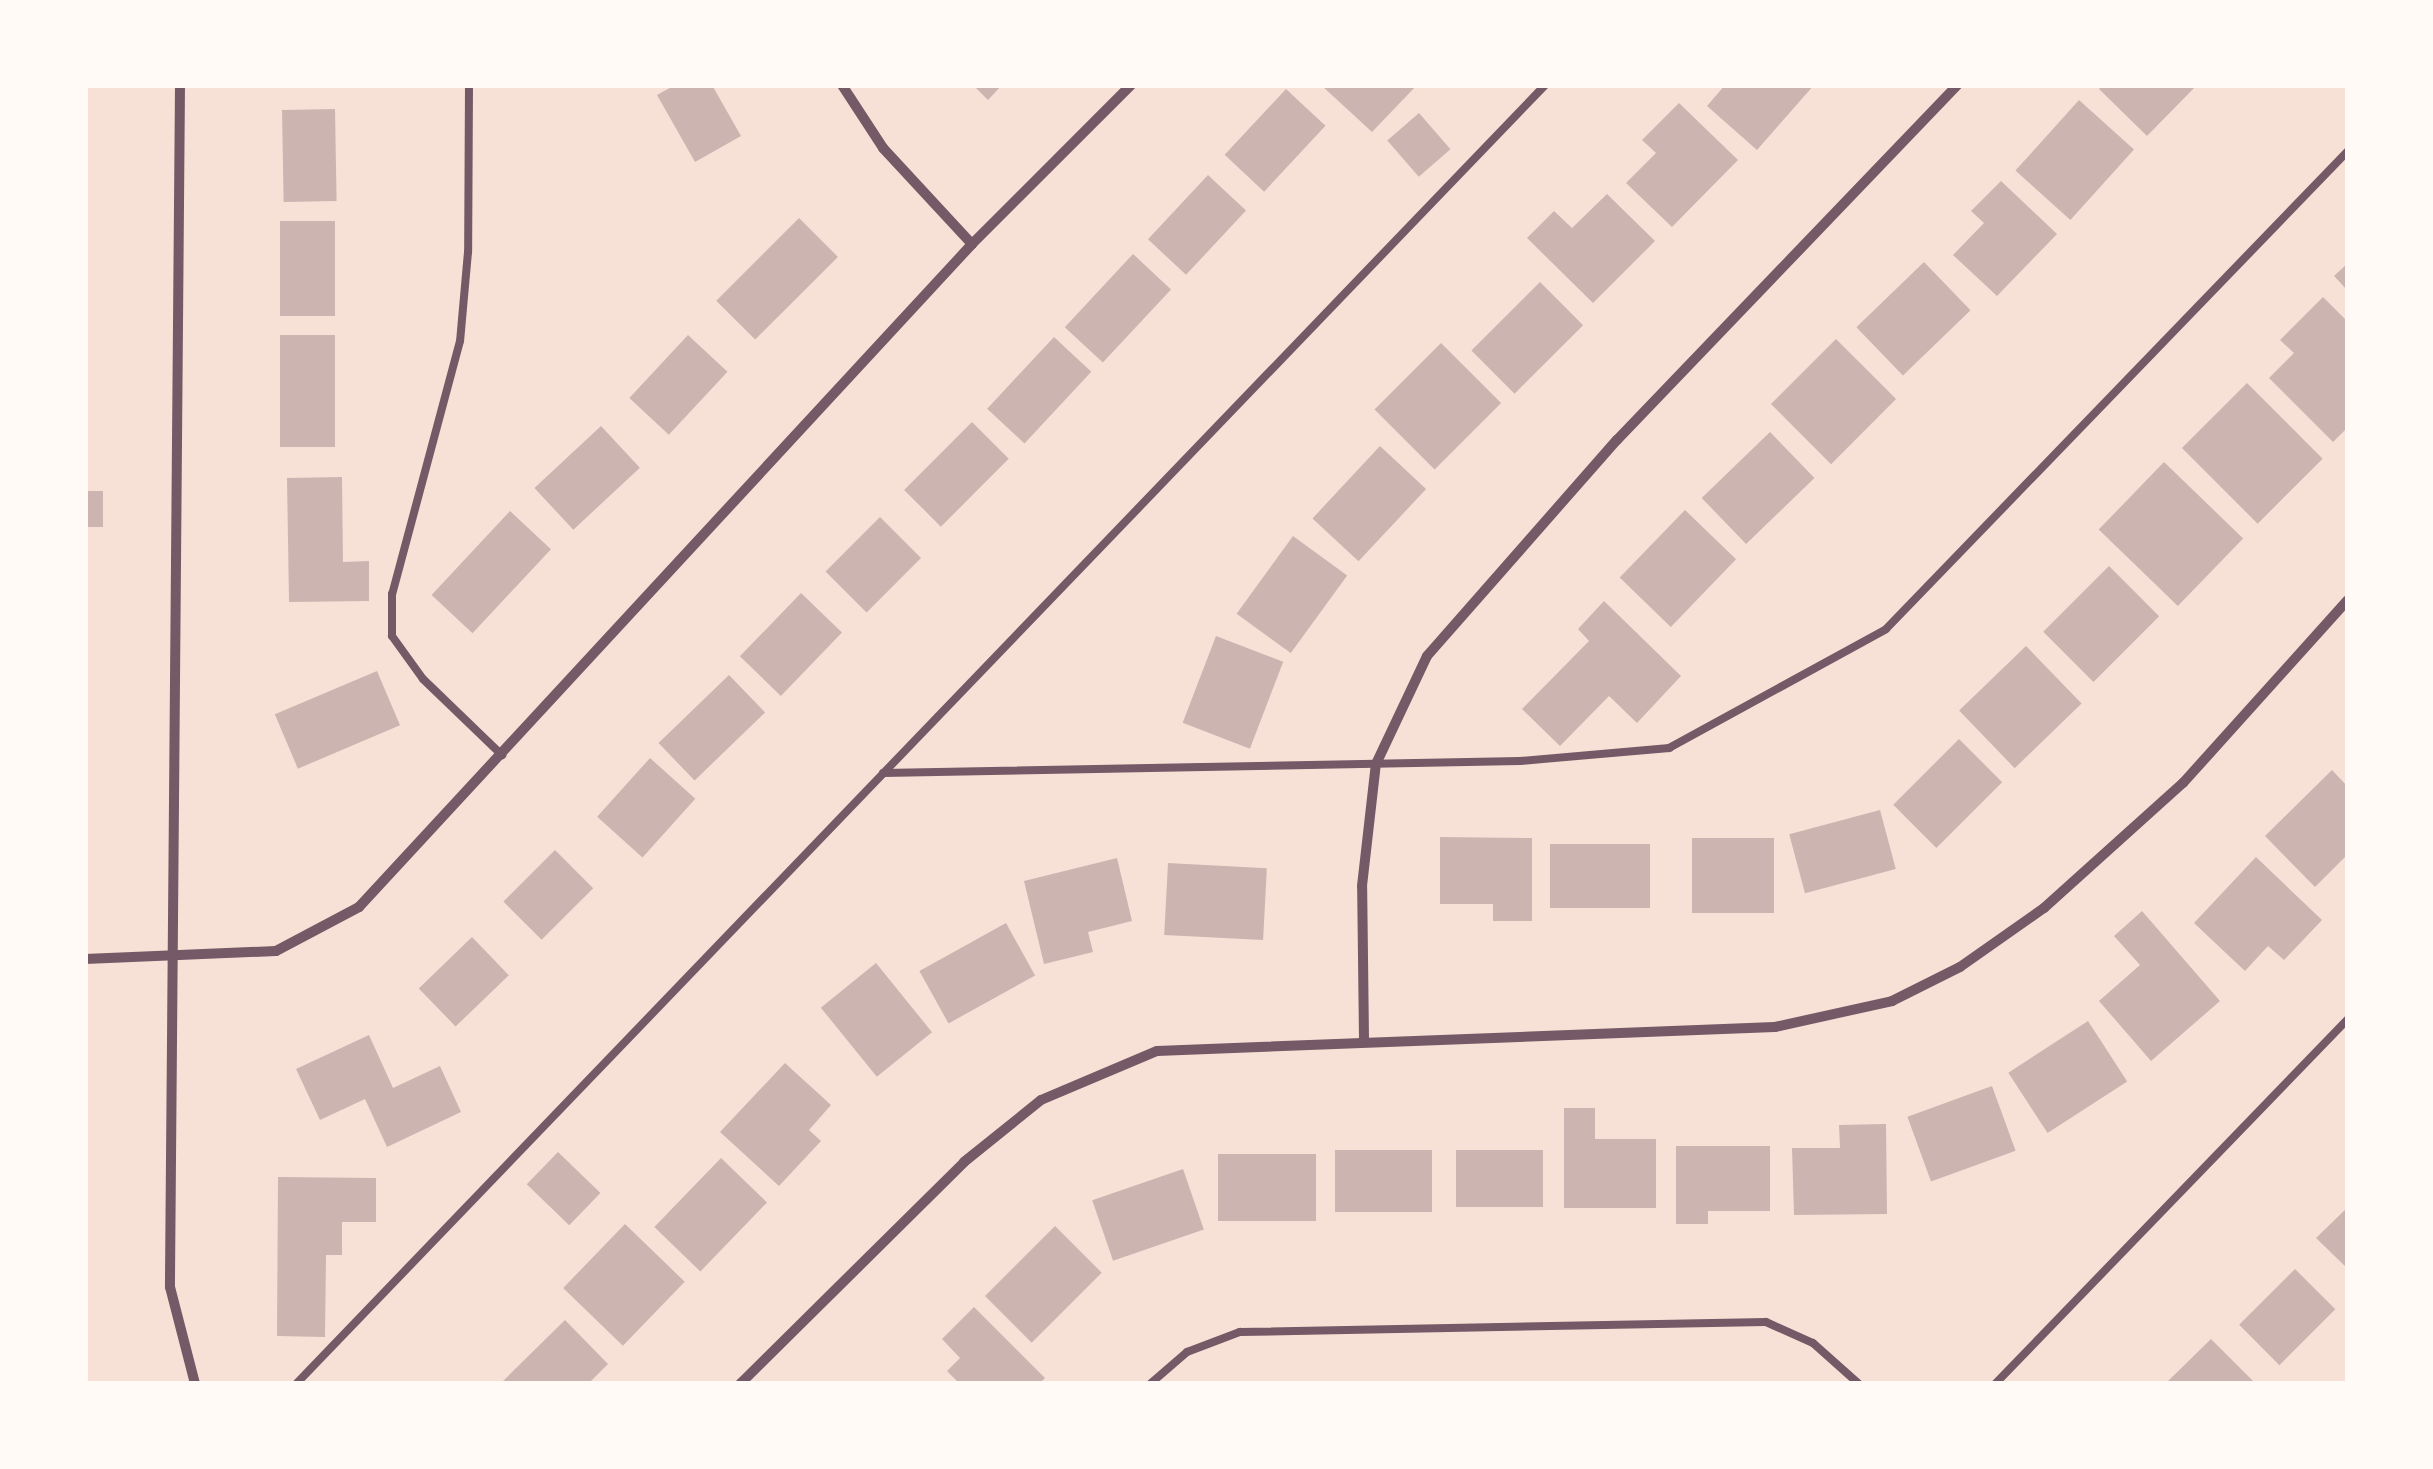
<!DOCTYPE html>
<html>
<head>
<meta charset="utf-8">
<style>
  body { margin:0 }
  #map { position:relative; width:2433px; height:1469px; overflow:hidden; background:#f7e1d7; font-family:"Roboto Condensed",sans-serif }
  div>[style] { position:absolute }
  .building>* { inset:0; background:#ccb4b1; transform-origin:0 0 }
  .service>* { height:8px; margin:-4px; padding:0 4px; transform-origin:4px; border-radius:4px; background:#755966 }
  .minor>* { height:10px; margin:-5px; padding:0 5px; transform-origin:5px; border-radius:5px; background:#755966 }
  span { translate:-50% -50%; white-space:nowrap; text-align:center; line-height:1.15; -webkit-text-stroke:10px #fffaf5; paint-order:stroke }
  .frame { position:absolute; inset:0; border:88px solid #fffaf5; pointer-events:none }
</style>
</head>
<body>
<div id="map">
  <div class="building">
    <i style="clip-path:polygon(675px 85px,712px 85px,741px 136px,695px 162px,657px 95px)"></i>
    <i style="clip-path:polygon(973px 85px,1002px 85px,988px 100px)"></i>
    <i style="clip-path:polygon(1321px 85px,1417px 85px,1372px 132px)"></i>
    <i style="clip-path:polygon(1725px 85px,1814px 85px,1757px 150px,1707px 106px)"></i>
    <i style="clip-path:polygon(2103px 85px,2197px 85px,2147px 136px,2099px 89px)"></i>
    <i style="left:1286px;top:89px;width:54px;height:90px;rotate:43deg"></i>
    <i style="left:2079px;top:100px;width:74px;height:95px;rotate:42deg"></i>
    <i style="clip-path:polygon(1679px 103px,1738px 160px,1672px 227px,1626px 183px,1656px 153px,1642px 140px)"></i>
    <i style="left:335px;top:109px;width:92px;height:53px;rotate:89deg"></i>
    <i style="left:1419px;top:113px;width:48px;height:42px;rotate:49deg"></i>
    <i style="left:1208px;top:175px;width:52px;height:88px;rotate:43deg"></i>
    <i style="clip-path:polygon(2001px 181px,2057px 234px,1997px 296px,1953px 255px,1984px 223px,1971px 211px)"></i>
    <i style="clip-path:polygon(1607px 194px,1655px 241px,1593px 303px,1527px 238px,1554px 211px,1572px 228px)"></i>
    <i style="left:799px;top:218px;width:55px;height:117px;rotate:45deg"></i>
    <i style="left:280px;top:221px;width:55px;height:95px"></i>
    <i style="left:1133px;top:254px;width:52px;height:100px;rotate:43deg"></i>
    <i style="left:1924px;top:262px;width:67px;height:94px;rotate:46deg"></i>
    <i style="clip-path:polygon(2348px 263px,2348px 291px,2334px 276px)"></i>
    <i style="left:1540px;top:282px;width:61px;height:97px;rotate:45deg"></i>
    <i style="clip-path:polygon(2323px 297px,2348px 322px,2348px 427px,2333px 442px,2269px 378px,2294px 353px,2280px 340px)"></i>
    <i style="left:280px;top:335px;width:55px;height:112px"></i>
    <i style="left:688px;top:335px;width:54px;height:86px;rotate:43deg"></i>
    <i style="left:1054px;top:337px;width:51px;height:98px;rotate:43deg"></i>
    <i style="left:1836px;top:339px;width:85px;height:92px;rotate:45deg"></i>
    <i style="left:1441px;top:343px;width:85px;height:94px;rotate:45deg"></i>
    <i style="left:2247px;top:383px;width:107px;height:92px;rotate:45deg"></i>
    <i style="left:972px;top:422px;width:52px;height:96px;rotate:45deg"></i>
    <i style="left:601px;top:426px;width:57px;height:91px;rotate:47deg"></i>
    <i style="left:1770px;top:432px;width:64px;height:95px;rotate:46deg"></i>
    <i style="left:1380px;top:446px;width:63px;height:99px;rotate:43deg"></i>
    <i style="left:2164px;top:462px;width:110px;height:94px;rotate:44deg"></i>
    <i style="clip-path:polygon(342px 477px,343px 562px,369px 561px,369px 601px,289px 602px,287px 478px)"></i>
    <i style="left:85px;top:491px;width:18px;height:36px"></i>
    <i style="left:1685px;top:510px;width:71px;height:94px;rotate:44deg"></i>
    <i style="left:510px;top:511px;width:56px;height:115px;rotate:43deg"></i>
    <i style="left:880px;top:517px;width:58px;height:77px;rotate:45deg"></i>
    <i style="left:1293px;top:536px;width:67px;height:96px;rotate:36deg"></i>
    <i style="left:2109px;top:566px;width:71px;height:93px;rotate:45deg"></i>
    <i style="left:801px;top:593px;width:57px;height:88px;rotate:44deg"></i>
    <i style="clip-path:polygon(1604px 601px,1681px 676px,1637px 723px,1609px 696px,1560px 746px,1522px 709px,1589px 641px,1578px 629px)"></i>
    <i style="left:1216px;top:636px;width:72px;height:93px;rotate:21deg"></i>
    <i style="left:2026px;top:646px;width:80px;height:93px;rotate:46deg"></i>
    <i style="left:377px;top:671px;width:59px;height:111px;rotate:67deg"></i>
    <i style="left:729px;top:675px;width:52px;height:98px;rotate:46deg"></i>
    <i style="left:1959px;top:739px;width:61px;height:93px;rotate:45deg"></i>
    <i style="left:650px;top:758px;width:61px;height:79px;rotate:42deg"></i>
    <i style="clip-path:polygon(2332px 770px,2348px 787px,2348px 854px,2315px 887px,2265px 836px)"></i>
    <i style="left:1880px;top:810px;width:61px;height:94px;rotate:75deg"></i>
    <i style="clip-path:polygon(1440px 837px,1532px 838px,1532px 921px,1493px 921px,1493px 904px,1440px 904px)"></i>
    <i style="left:1692px;top:838px;width:82px;height:75px"></i>
    <i style="left:1550px;top:844px;width:100px;height:64px"></i>
    <i style="left:555px;top:850px;width:54px;height:73px;rotate:45deg"></i>
    <i style="clip-path:polygon(2256px 857px,2322px 920px,2284px 960px,2268px 946px,2245px 971px,2194px 923px)"></i>
    <i style="clip-path:polygon(1117px 858px,1132px 921px,1088px 932px,1093px 952px,1044px 964px,1024px 881px)"></i>
    <i style="left:1168px;top:863px;width:99px;height:72px;rotate:3deg"></i>
    <i style="clip-path:polygon(2142px 911px,2220px 1001px,2151px 1061px,2099px 1001px,2140px 965px,2114px 936px)"></i>
    <i style="left:1006px;top:923px;width:60px;height:99px;rotate:61deg"></i>
    <i style="left:472px;top:937px;width:53px;height:74px;rotate:46deg"></i>
    <i style="left:876px;top:963px;width:89px;height:71px;rotate:51deg"></i>
    <i style="left:2088px;top:1021px;width:72px;height:95px;rotate:57deg"></i>
    <i style="clip-path:polygon(369px 1035px,393px 1088px,440px 1066px,461px 1112px,387px 1147px,365px 1099px,320px 1120px,296px 1069px)"></i>
    <i style="clip-path:polygon(785px 1063px,831px 1105px,809px 1130px,821px 1141px,779px 1186px,720px 1132px)"></i>
    <i style="left:1992px;top:1086px;width:69px;height:90px;rotate:70deg"></i>
    <i style="clip-path:polygon(1564px 1108px,1595px 1108px,1595px 1139px,1656px 1139px,1656px 1208px,1564px 1208px)"></i>
    <i style="clip-path:polygon(1886px 1124px,1887px 1214px,1794px 1215px,1792px 1148px,1840px 1148px,1839px 1125px)"></i>
    <i style="clip-path:polygon(1676px 1146px,1770px 1146px,1770px 1211px,1708px 1211px,1708px 1224px,1676px 1224px)"></i>
    <i style="left:1335px;top:1150px;width:97px;height:62px"></i>
    <i style="left:1456px;top:1150px;width:87px;height:57px"></i>
    <i style="left:558px;top:1152px;width:59px;height:45px;rotate:44deg"></i>
    <i style="left:1218px;top:1154px;width:98px;height:67px"></i>
    <i style="left:721px;top:1158px;width:64px;height:96px;rotate:44deg"></i>
    <i style="left:1183px;top:1169px;width:64px;height:96px;rotate:71deg"></i>
    <i style="clip-path:polygon(278px 1177px,376px 1178px,376px 1222px,342px 1222px,342px 1255px,326px 1255px,325px 1337px,277px 1336px)"></i>
    <i style="clip-path:polygon(2348px 1207px,2348px 1269px,2316px 1238px)"></i>
    <i style="left:625px;top:1224px;width:83px;height:89px;rotate:44deg"></i>
    <i style="left:1055px;top:1226px;width:66px;height:99px;rotate:45deg"></i>
    <i style="left:2295px;top:1269px;width:57px;height:79px;rotate:45deg"></i>
    <i style="clip-path:polygon(974px 1307px,1045px 1378px,1039px 1384px,960px 1384px,947px 1371px,960px 1358px,942px 1339px)"></i>
    <i style="clip-path:polygon(565px 1320px,608px 1364px,588px 1384px,500px 1384px)"></i>
    <i style="clip-path:polygon(2211px 1339px,2256px 1384px,2165px 1384px)"></i>
  </div>
  <div class="service">
    <i style="left:469px;top:85px;width:167px;rotate:90.3deg"></i>
    <i style="left:468px;top:252px;width:89px;rotate:95.1deg"></i>
    <i style="left:460px;top:341px;width:262px;rotate:105deg"></i>
    <i style="left:392px;top:594px;width:42px;rotate:90deg"></i>
    <i style="left:392px;top:636px;width:53px;rotate:54.2deg"></i>
    <i style="left:423px;top:679px;width:110px;rotate:43.9deg"></i>
    <i style="left:883px;top:773px;width:637px;rotate:-1.08deg"></i>
    <i style="left:1520px;top:761px;width:150px;rotate:-5deg"></i>
    <i style="left:1669px;top:748px;width:247px;rotate:-28.7deg"></i>
    <i style="left:1886px;top:629px;width:665px;rotate:-45.98deg"></i>
    <i style="left:296px;top:1384px;width:1802px;rotate:-46.12deg"></i>
    <i style="left:1150px;top:1384px;width:49px;rotate:-40.9deg"></i>
    <i style="left:1187px;top:1352px;width:57px;rotate:-20.7deg"></i>
    <i style="left:1240px;top:1332px;width:526px;rotate:-1.09deg"></i>
    <i style="left:1766px;top:1322px;width:51px;rotate:24.1deg"></i>
    <i style="left:1813px;top:1343px;width:62px;rotate:41.7deg"></i>
    <i style="left:1995px;top:1384px;width:508px;rotate:-45.96deg"></i>
  </div>
  <div class="minor">
    <i style="left:180px;top:85px;width:1202px;rotate:90.48deg"></i>
    <i style="left:170px;top:1287px;width:100px;rotate:75.5deg"></i>
    <i style="left:842px;top:85px;width:75px;rotate:56.9deg"></i>
    <i style="left:883px;top:148px;width:131px;rotate:47.2deg"></i>
    <i style="left:85px;top:959px;width:191px;rotate:-2.4deg"></i>
    <i style="left:276px;top:951px;width:94px;rotate:-27.9deg"></i>
    <i style="left:359px;top:907px;width:903px;rotate:-47.24deg"></i>
    <i style="left:972px;top:244px;width:225px;rotate:-45deg"></i>
    <i style="left:1364px;top:1039px;width:153px;rotate:-90.7deg"></i>
    <i style="left:1362px;top:886px;width:123px;rotate:-83.5deg"></i>
    <i style="left:1376px;top:764px;width:119px;rotate:-64.7deg"></i>
    <i style="left:1427px;top:656px;width:288px;rotate:-48.7deg"></i>
    <i style="left:1617px;top:440px;width:492px;rotate:-46.2deg"></i>
    <i style="left:740px;top:1384px;width:315px;rotate:-44.7deg"></i>
    <i style="left:964px;top:1162px;width:99px;rotate:-38.8deg"></i>
    <i style="left:1041px;top:1100px;width:126px;rotate:-22.9deg"></i>
    <i style="left:1157px;top:1051px;width:618px;rotate:-2.22deg"></i>
    <i style="left:1775px;top:1027px;width:120px;rotate:-12.5deg"></i>
    <i style="left:1892px;top:1001px;width:76px;rotate:-26.6deg"></i>
    <i style="left:1960px;top:967px;width:103px;rotate:-35.1deg"></i>
    <i style="left:2044px;top:908px;width:187px;rotate:-42deg"></i>
    <i style="left:2183px;top:783px;width:246px;rotate:-48deg"></i>
  </div>
  <div class="frame"></div>
</div>
</body>
</html>
